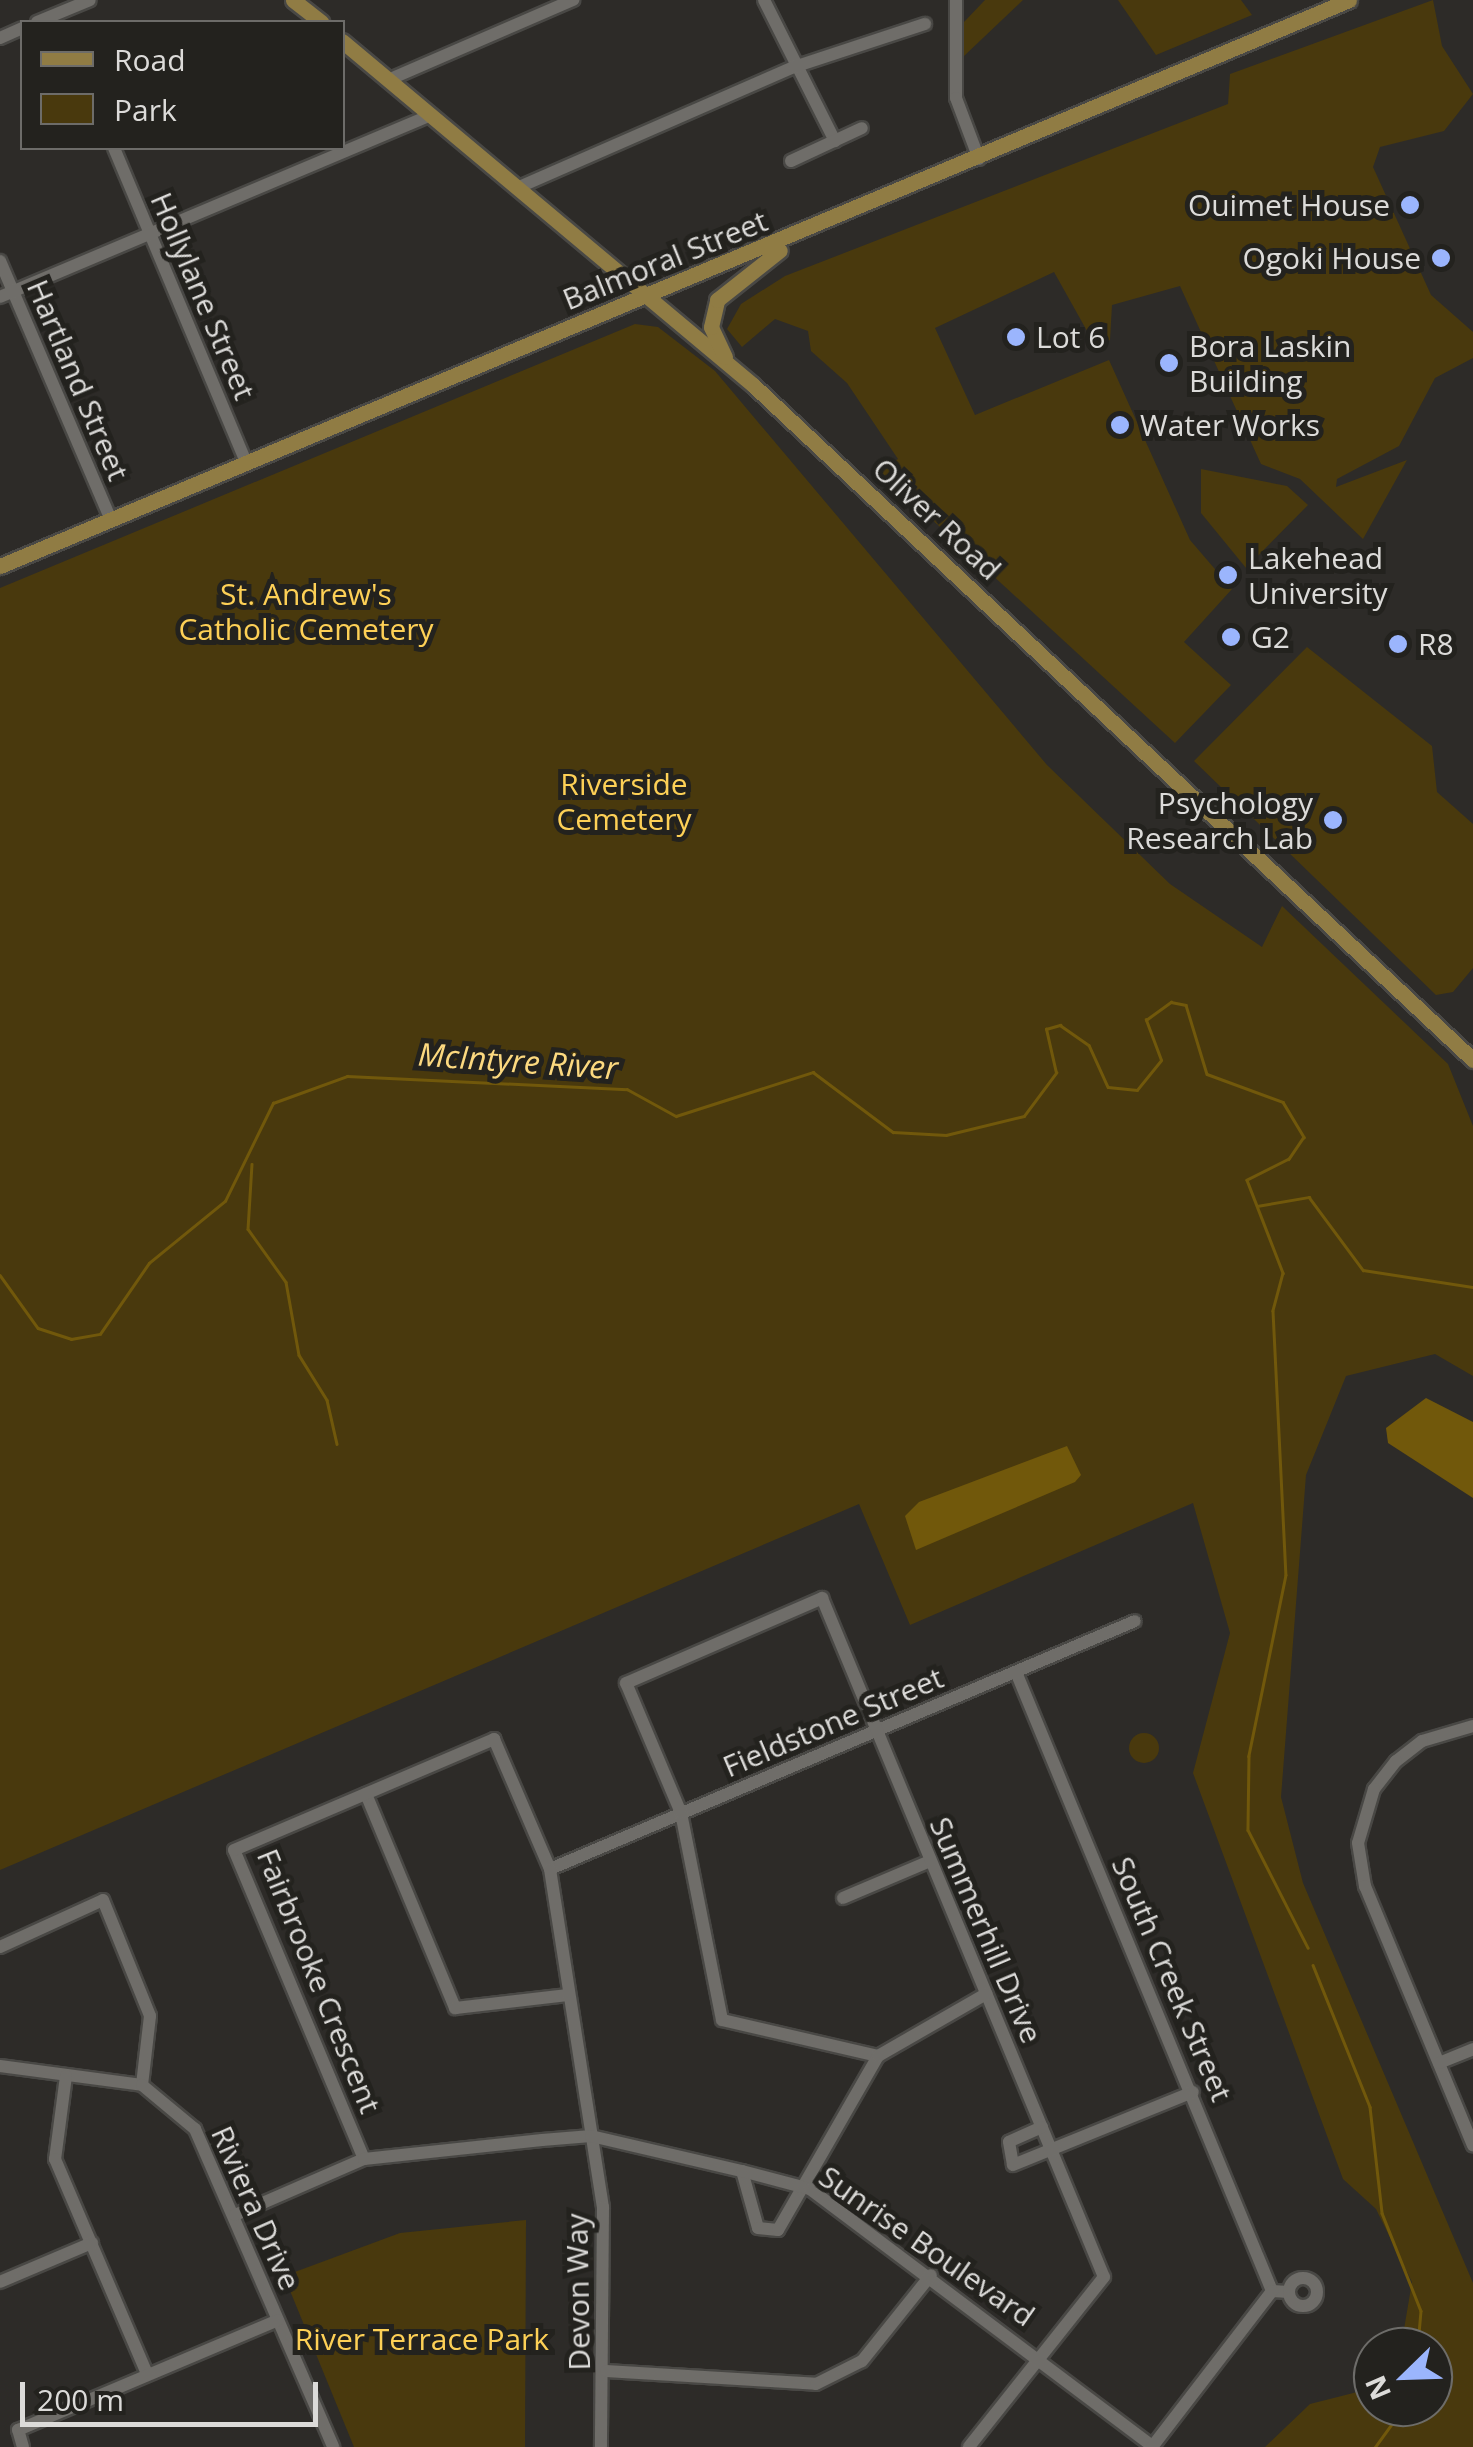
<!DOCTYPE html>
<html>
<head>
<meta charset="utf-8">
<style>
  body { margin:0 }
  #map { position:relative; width:1473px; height:2447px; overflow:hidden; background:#2d2b28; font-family:"Open Sans",sans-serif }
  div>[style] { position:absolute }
  .green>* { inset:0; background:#49390d }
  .round { border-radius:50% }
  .water>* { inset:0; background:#71580b }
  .stream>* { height:2.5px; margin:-1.25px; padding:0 1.25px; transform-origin:1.25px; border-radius:1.25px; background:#71580b }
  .roads { filter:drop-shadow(2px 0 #494845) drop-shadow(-2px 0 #494845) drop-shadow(0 2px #494845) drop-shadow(0 -2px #494845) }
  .minor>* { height:12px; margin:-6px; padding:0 6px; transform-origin:6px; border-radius:6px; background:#6f6d69 }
  .minor>.ring { margin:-6px; padding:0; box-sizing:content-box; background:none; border:12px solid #6f6d69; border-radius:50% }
  .major>* { height:15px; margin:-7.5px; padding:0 7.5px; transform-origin:7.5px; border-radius:7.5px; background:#907c44 }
  .dots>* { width:28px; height:28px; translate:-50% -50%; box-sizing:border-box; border:5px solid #23221e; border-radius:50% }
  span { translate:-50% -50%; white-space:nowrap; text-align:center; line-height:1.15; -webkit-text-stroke:10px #23221e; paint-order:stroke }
  .poi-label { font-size:30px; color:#dcdbd9 }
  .right { translate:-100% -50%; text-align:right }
  .left { translate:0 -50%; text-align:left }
  .street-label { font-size:30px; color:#dcdbd9 }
  .park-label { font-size:30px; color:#fdd056 }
  .water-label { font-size:32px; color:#fcd97f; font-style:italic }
  .legend { position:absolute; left:20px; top:20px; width:325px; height:130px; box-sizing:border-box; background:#23221e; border:2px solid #6d6c69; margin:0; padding:12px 18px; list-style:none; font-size:30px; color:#dcdbd9 }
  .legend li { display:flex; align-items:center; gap:20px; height:50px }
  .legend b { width:50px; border:2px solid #6d6c69 }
  .north { position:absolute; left:1353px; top:2327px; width:100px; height:100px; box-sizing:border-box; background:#23221e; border:2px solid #6d6c69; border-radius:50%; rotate:247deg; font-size:28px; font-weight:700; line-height:40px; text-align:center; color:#dcdbd9 }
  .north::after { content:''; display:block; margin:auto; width:35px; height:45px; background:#9bb5fd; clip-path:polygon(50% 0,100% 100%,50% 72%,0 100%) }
  .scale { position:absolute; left:20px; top:2382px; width:298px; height:45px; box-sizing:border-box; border:5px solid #dcdbd9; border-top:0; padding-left:12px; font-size:30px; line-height:35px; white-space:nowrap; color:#dcdbd9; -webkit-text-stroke:8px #23221e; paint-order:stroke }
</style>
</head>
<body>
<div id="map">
  <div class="green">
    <i style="clip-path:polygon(985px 0,1023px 0,963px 57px,964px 22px)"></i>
    <i style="clip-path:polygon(1118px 0,1241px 0,1252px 15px,1156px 55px)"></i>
    <i style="clip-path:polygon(1433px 0,1442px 46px,1473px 94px,1444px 131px,1380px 147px,1373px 167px,1431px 295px,1473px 332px,1473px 358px,1435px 378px,1399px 446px,1337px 479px,1336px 487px,1407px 460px,1363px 539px,1300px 479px,1261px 464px,1180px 286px,1112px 305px,1110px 340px,1096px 347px,1054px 272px,935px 328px,975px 415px,1109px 360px,1190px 540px,1232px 589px,1184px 642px,1231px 685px,1175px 743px,878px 470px,898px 459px,847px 383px,811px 351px,808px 331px,775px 319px,742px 347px,727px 329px,741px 304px,785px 276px,1228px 104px,1230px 74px)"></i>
    <i style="clip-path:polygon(635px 324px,658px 327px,715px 371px,1047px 765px,1170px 884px,1262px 947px,1282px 906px,1448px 1064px,1473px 1126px,1473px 1376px,1435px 1354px,1346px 1376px,1306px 1475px,1281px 1797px,1303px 1883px,1473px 2283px,1473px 2447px,1265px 2447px,1310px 2404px,1373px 2388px,1373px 2407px,1433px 2407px,1433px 2347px,1401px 2347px,1412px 2282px,1376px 2209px,1343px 2179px,1193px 1773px,1230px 1633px,1193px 1503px,910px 1625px,859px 1504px,0 1870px,0 588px)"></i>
    <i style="clip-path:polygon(1201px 469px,1287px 486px,1308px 505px,1246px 568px,1201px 513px)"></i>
    <i style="clip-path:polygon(1307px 647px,1432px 746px,1437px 792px,1473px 824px,1473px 968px,1453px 992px,1436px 995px,1194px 761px)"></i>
    <i class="round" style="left:1129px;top:1733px;width:30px;height:30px"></i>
    <i style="clip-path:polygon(526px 2220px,525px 2447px,354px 2447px,284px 2276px,400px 2233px)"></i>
  </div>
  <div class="water">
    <i style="clip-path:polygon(1426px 1398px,1473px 1422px,1473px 1498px,1388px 1443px,1386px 1428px)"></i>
    <i style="clip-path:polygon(1067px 1446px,1081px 1475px,1075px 1482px,916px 1550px,905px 1516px,919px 1502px)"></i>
  </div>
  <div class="stream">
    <i style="left:252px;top:1164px;width:65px;rotate:93.5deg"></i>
    <i style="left:248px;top:1229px;width:65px;rotate:54.4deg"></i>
    <i style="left:286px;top:1282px;width:74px;rotate:79.9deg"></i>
    <i style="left:299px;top:1355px;width:53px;rotate:58.1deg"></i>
    <i style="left:327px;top:1400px;width:45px;rotate:77.2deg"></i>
    <i style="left:1257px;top:1206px;width:53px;rotate:-9.8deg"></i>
    <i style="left:1309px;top:1197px;width:91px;rotate:53.5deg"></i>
    <i style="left:1363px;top:1270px;width:111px;rotate:8.8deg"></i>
    <i style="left:0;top:1275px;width:65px;rotate:54.4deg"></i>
    <i style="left:38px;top:1328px;width:35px;rotate:18deg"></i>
    <i style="left:71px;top:1339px;width:29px;rotate:-10deg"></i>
    <i style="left:100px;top:1334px;width:86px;rotate:-55.4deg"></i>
    <i style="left:149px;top:1263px;width:98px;rotate:-39.2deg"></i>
    <i style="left:225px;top:1201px;width:109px;rotate:-63.9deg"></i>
    <i style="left:273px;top:1103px;width:79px;rotate:-20deg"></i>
    <i style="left:347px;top:1076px;width:280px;rotate:2.7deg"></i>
    <i style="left:627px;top:1089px;width:56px;rotate:28.9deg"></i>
    <i style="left:676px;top:1116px;width:144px;rotate:-17.8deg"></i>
    <i style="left:813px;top:1072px;width:100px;rotate:36.9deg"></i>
    <i style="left:893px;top:1132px;width:53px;rotate:3.2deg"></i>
    <i style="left:946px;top:1135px;width:80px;rotate:-13.7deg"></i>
    <i style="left:1024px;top:1116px;width:54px;rotate:-53.3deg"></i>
    <i style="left:1056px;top:1073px;width:45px;rotate:-102.8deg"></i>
    <i style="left:1046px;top:1029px;width:15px;rotate:-16deg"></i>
    <i style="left:1060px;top:1025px;width:35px;rotate:35deg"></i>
    <i style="left:1089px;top:1045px;width:46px;rotate:65.7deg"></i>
    <i style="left:1108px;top:1087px;width:29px;rotate:6deg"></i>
    <i style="left:1137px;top:1090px;width:38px;rotate:-51deg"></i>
    <i style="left:1161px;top:1060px;width:43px;rotate:-110.6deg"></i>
    <i style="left:1146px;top:1020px;width:31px;rotate:-36deg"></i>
    <i style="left:1171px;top:1002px;width:15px;rotate:11deg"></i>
    <i style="left:1186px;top:1005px;width:72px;rotate:73.1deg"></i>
    <i style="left:1207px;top:1074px;width:81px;rotate:20.2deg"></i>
    <i style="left:1283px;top:1102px;width:41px;rotate:59deg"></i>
    <i style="left:1304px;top:1137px;width:27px;rotate:124deg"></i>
    <i style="left:1289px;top:1159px;width:47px;rotate:153.4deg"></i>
    <i style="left:1247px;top:1180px;width:100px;rotate:68.8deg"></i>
    <i style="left:1283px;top:1273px;width:39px;rotate:105deg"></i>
    <i style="left:1273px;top:1311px;width:264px;rotate:87.2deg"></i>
    <i style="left:1286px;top:1575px;width:185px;rotate:101.6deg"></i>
    <i style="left:1249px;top:1756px;width:74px;rotate:90.8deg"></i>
    <i style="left:1248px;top:1830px;width:132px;rotate:63deg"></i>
    <i style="left:1313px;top:1965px;width:153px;rotate:68.1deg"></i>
    <i style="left:1370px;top:2107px;width:107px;rotate:83.5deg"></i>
    <i style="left:1382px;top:2213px;width:105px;rotate:68.3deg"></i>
    <i style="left:1421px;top:2311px;width:36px;rotate:95deg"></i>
    <i style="left:1375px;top:2447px;width:49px;rotate:-54.1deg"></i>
  </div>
  <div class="roads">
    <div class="minor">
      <i style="left:764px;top:0;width:158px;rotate:63.3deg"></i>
      <i style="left:956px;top:0;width:98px;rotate:90deg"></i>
      <i style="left:956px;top:98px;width:65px;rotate:69.3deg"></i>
      <i style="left:37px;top:22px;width:57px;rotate:-22.5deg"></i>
      <i style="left:0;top:38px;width:24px;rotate:-24deg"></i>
      <i style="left:388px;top:80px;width:202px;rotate:-23.4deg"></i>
      <i style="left:114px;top:148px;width:343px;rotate:67.2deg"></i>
      <i style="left:791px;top:161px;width:78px;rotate:-24.9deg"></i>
      <i style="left:519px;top:187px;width:300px;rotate:-23.6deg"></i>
      <i style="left:794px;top:67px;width:138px;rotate:-18.2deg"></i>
      <i style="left:0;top:261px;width:280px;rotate:66.8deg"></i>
      <i style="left:0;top:297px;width:467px;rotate:-22.9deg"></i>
      <i style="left:1016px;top:1672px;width:670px;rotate:67.53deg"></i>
      <i style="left:1272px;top:2291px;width:17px;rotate:3deg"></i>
      <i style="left:1473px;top:1726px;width:53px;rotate:163.6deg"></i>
      <i style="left:1422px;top:1741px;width:33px;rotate:142deg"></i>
      <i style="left:1396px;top:1761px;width:36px;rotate:128deg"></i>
      <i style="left:1374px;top:1789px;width:56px;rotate:106.5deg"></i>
      <i style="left:1358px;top:1843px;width:44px;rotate:80.8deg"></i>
      <i style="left:1365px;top:1886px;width:281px;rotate:67.4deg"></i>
      <i style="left:366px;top:1794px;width:232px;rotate:67.4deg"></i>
      <i style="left:455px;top:2008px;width:114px;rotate:-6.6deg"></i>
      <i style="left:550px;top:1869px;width:635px;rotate:-22.97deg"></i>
      <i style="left:843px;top:1898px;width:95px;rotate:-23deg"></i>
      <i style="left:0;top:1947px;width:113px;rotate:-24.5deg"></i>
      <i style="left:103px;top:1900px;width:125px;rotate:67.9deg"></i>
      <i style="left:150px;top:2016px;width:69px;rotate:96.6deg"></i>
      <i style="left:878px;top:2056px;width:160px;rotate:-167deg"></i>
      <i style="left:722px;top:2020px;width:211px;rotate:-101.2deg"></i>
      <i style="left:681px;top:1813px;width:141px;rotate:-112.9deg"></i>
      <i style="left:626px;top:1683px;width:214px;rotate:-23.4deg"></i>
      <i style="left:822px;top:1598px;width:735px;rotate:67.45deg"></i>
      <i style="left:1104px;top:2277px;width:217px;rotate:128.5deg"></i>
      <i style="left:1439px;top:2063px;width:37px;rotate:-22deg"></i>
      <i style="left:0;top:2066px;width:143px;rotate:7.6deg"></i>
      <i style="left:142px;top:2085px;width:69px;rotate:39.7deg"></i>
      <i style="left:195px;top:2129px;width:347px;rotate:66.5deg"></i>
      <i style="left:66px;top:2076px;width:84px;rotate:97.5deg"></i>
      <i style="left:55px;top:2159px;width:234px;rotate:66.8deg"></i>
      <i style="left:1042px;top:2127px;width:36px;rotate:156deg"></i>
      <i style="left:1009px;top:2142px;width:23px;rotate:80deg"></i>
      <i style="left:1013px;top:2165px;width:194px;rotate:-22.1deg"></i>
      <i style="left:364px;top:2159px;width:335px;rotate:-112.8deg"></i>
      <i style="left:234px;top:1850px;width:283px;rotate:-23.1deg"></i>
      <i style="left:494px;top:1739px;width:142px;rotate:66.7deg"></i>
      <i style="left:550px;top:1869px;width:342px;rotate:81.1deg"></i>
      <i style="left:603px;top:2207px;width:240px;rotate:90.5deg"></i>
      <i style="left:742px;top:2171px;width:59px;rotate:74.3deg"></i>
      <i style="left:758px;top:2228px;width:20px;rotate:6deg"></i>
      <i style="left:778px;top:2230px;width:201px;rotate:-60.1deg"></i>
      <i style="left:878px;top:2056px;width:125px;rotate:-29.9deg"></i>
      <i style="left:235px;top:2215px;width:141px;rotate:-23.5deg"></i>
      <i style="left:364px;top:2159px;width:179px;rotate:-6.1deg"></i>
      <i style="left:542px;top:2140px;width:49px;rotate:-4.7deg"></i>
      <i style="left:591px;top:2136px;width:155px;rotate:13.1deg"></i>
      <i style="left:742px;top:2171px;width:70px;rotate:14.8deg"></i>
      <i style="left:810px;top:2189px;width:429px;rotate:36.9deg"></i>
      <i class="ring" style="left:1289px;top:2278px;width:16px;height:16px"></i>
      <i style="left:0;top:2282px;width:100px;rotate:-23deg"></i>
      <i style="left:606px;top:2371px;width:210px;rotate:3.5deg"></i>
      <i style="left:816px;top:2384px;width:51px;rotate:-26.6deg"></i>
      <i style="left:862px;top:2361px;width:110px;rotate:-51.3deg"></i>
      <i style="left:23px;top:2447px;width:18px;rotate:-106deg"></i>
      <i style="left:18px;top:2430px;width:282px;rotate:-22.9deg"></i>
      <i style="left:1152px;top:2447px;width:197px;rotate:-52.4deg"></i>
    </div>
    <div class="major">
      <i style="left:293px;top:0;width:36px;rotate:38deg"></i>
      <i style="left:342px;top:41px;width:536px;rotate:39.93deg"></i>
      <i style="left:753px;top:385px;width:987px;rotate:43.15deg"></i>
      <i style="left:725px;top:357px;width:33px;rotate:-115deg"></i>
      <i style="left:711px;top:327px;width:28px;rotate:-77deg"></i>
      <i style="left:717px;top:300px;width:80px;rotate:-38.4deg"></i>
      <i style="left:0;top:566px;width:1463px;rotate:-22.76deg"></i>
    </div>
  </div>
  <div class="dots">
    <i style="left:1410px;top:205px;background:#9bb5fd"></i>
    <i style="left:1441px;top:258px;background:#9bb5fd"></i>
    <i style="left:1016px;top:337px;background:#9bb5fd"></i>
    <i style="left:1169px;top:363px;background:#9bb5fd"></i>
    <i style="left:1120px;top:425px;background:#9bb5fd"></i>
    <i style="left:1228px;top:575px;background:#9bb5fd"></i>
    <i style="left:1231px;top:637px;background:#9bb5fd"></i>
    <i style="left:1398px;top:644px;background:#9bb5fd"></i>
    <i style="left:1333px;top:820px;background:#9bb5fd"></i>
  </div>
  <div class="poi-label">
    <span class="right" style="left:1390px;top:205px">Ouimet House</span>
    <span class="right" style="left:1421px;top:258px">Ogoki House</span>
    <span class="left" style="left:1036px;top:337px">Lot 6</span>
    <span class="left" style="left:1189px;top:363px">Bora Laskin<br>Building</span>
    <span class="left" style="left:1140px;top:425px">Water Works</span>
    <span class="left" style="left:1248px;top:575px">Lakehead<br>University</span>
    <span class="left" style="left:1251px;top:637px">G2</span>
    <span class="left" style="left:1418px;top:644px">R8</span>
    <span class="right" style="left:1313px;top:820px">Psychology<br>Research Lab</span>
  </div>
  <div class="street-label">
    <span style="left:665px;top:260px;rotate:-22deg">Balmoral Street</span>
    <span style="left:203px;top:296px;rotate:67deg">Hollylane Street</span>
    <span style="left:78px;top:380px;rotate:67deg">Hartland Street</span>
    <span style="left:937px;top:519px;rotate:43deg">Oliver Road</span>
    <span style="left:833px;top:1722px;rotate:-23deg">Fieldstone Street</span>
    <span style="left:986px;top:1930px;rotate:67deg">Summerhill Drive</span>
    <span style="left:1172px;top:1979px;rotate:67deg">South Creek Street</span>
    <span style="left:319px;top:1981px;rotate:68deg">Fairbrooke Crescent</span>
    <span style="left:256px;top:2208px;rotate:66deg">Riviera Drive</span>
    <span style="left:927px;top:2246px;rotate:35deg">Sunrise Boulevard</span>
    <span style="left:578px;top:2292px;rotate:-91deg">Devon Way</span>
  </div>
  <div class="park-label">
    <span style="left:306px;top:611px">St. Andrew's<br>Catholic Cemetery</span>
    <span style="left:624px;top:801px">Riverside<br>Cemetery</span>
    <span style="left:422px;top:2339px">River Terrace Park</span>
  </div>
  <div class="water-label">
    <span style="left:518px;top:1061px;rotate:4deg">McIntyre River</span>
  </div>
  <ul class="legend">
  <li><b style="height:12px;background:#907c44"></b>Road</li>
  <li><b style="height:28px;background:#49390d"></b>Park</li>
  </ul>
  <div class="north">N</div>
  <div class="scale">200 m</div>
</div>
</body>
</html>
